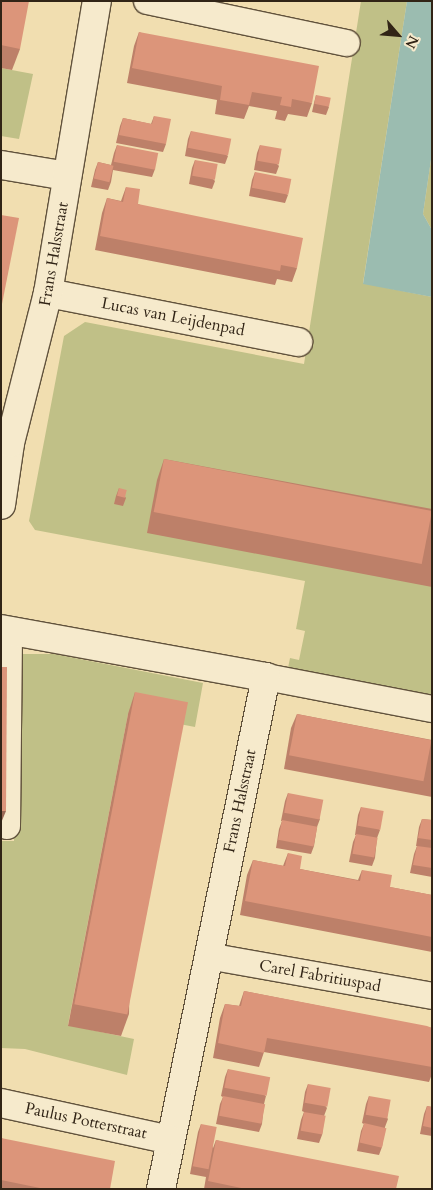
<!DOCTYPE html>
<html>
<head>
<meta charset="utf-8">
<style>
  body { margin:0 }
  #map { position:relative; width:433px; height:1190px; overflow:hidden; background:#f1deb0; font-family:Cardo,serif }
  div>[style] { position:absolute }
  .green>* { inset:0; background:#c0c087 }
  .water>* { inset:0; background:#9bbcb0 }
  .roads { filter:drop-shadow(1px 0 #61523c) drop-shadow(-1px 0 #61523c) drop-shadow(0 1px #61523c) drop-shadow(0 -1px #61523c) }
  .pedestrian>* { height:26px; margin:-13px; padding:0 13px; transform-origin:13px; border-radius:13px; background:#f6eacc }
  .minor>* { height:28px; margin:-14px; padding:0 14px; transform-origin:14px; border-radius:14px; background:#f6eacc }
  .wall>* { inset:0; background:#bd8069 }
  .shaded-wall>* { inset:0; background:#9a6855 }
  .building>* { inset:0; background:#dc957a; transform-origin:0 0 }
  span { translate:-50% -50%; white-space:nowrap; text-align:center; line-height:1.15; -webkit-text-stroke:4.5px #f6eacc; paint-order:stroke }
  .street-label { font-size:16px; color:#312416 }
  .frame { position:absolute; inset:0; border:2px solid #312416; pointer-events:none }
  .north { position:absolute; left:373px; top:10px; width:50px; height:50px; -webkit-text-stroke:4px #f6eacc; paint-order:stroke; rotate:117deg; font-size:14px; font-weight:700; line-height:20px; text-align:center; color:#312416 }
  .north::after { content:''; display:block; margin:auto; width:18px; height:22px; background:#312416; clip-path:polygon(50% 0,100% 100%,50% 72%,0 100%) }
</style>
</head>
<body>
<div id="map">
  <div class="green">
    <i style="clip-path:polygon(361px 1px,407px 1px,363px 283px,432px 297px,432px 707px,286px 678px,290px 658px,299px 660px,305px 631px,296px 629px,305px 581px,35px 530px,29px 521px,64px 336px,85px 322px,304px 364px)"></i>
    <i style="clip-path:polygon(1px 68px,33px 74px,19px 139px,1px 136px)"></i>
    <i style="clip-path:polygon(432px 153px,432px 230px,423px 214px)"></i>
    <i style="clip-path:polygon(17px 654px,54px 654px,203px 683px,195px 727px,128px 714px,68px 1025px,134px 1039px,127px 1075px,25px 1049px,1px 1048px,1px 841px,14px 841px)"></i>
  </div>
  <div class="water">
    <i style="clip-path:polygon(407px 1px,432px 1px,432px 153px,423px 214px,432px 230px,432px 297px,363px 284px)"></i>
  </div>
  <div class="roads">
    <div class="pedestrian">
      <i style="left:147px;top:1px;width:204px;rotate:11.9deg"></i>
      <i style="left:266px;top:677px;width:169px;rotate:10.9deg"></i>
      <i style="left:7px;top:826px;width:196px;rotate:-89.4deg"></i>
      <i style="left:208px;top:956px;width:228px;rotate:10.1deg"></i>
    </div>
    <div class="minor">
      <i style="left:1px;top:165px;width:67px;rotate:9.5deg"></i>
      <i style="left:48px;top:293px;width:255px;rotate:11.1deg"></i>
      <i style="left:1px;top:505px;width:63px;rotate:-81.7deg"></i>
      <i style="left:10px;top:443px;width:155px;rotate:-75.8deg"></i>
      <i style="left:48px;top:293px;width:296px;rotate:-80.5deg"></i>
      <i style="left:1px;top:629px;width:269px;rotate:10.3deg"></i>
      <i style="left:266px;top:677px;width:523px;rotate:101.59deg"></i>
      <i style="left:1px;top:1103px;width:173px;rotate:12.3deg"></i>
    </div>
  </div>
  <div class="wall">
    <i style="clip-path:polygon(1px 1px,20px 49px,12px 70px,1px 68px)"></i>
    <i style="clip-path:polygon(139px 32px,312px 103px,307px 117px,288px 114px,285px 121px,275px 119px,277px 111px,249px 106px,244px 119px,215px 114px,217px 100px,127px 83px,134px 46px)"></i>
    <i style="clip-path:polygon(316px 95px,329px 107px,326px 115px,312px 112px,314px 103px)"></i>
    <i style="clip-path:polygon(154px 116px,166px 144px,163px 152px,116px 143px,120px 126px,123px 118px,151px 124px)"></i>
    <i style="clip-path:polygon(191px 131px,228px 156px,225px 164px,185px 156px,188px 139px)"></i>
    <i style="clip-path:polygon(117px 145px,155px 169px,152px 177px,113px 170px,111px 182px,108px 190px,91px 187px,95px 170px,98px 162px,111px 165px,114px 153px)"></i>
    <i style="clip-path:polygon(260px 145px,279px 166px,276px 174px,254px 170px,257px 153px)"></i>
    <i style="clip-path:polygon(195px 160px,215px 181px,212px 189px,189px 184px,192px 168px)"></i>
    <i style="clip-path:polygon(255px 172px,288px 195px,285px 203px,249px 196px,252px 180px)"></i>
    <i style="clip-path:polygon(126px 187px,138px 204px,297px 268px,292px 282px,277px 279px,275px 285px,95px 250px,102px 213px,107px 198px,121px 201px)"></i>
    <i style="clip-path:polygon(164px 459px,432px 509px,432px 587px,147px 533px,157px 480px)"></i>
    <i style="clip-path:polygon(119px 488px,126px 498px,123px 506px,114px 504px,116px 496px)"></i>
    <i style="clip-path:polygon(135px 692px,129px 1014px,121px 1036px,68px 1026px,128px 714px)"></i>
    <i style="clip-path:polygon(297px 714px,432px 740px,432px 797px,284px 769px,291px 728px)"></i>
    <i style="clip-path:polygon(288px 793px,320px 819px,317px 827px,314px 846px,311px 854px,276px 848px,279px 829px,282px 821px,281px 821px,285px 801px)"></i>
    <i style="clip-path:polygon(361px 807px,380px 830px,377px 838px,375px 858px,372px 866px,349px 862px,353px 842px,356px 835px,355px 835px,358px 815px)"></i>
    <i style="clip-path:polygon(422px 819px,432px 820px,432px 877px,410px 873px,414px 854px,417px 846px,416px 846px,419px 827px)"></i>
    <i style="clip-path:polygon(288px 853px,300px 869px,358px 880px,362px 870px,390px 887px,432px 895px,432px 952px,240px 915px,247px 875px,253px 860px,283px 866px)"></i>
    <i style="clip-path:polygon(244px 991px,432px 1028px,432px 1074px,429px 1082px,264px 1052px,259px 1067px,213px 1058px,220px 1018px,225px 1004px,239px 1006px)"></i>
    <i style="clip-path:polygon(228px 1069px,266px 1096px,264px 1104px,262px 1124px,259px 1132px,216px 1124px,220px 1104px,223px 1097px,221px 1096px,225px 1077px)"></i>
    <i style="clip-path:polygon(308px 1084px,327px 1108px,324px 1116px,322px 1135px,319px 1143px,297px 1139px,301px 1120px,304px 1112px,302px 1111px,305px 1092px)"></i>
    <i style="clip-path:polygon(369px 1096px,388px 1119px,385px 1127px,382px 1147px,379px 1155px,357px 1151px,361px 1131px,364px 1124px,362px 1123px,366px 1104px)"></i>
    <i style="clip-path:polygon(427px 1106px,432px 1107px,432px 1136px,420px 1134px,424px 1114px)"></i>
    <i style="clip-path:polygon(201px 1124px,213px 1148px,216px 1140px,396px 1189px,204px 1189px,206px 1177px,190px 1174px,198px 1132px)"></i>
    <i style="clip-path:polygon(1px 1138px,110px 1189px,1px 1189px)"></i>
  </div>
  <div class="shaded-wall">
    <i style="clip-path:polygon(1px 811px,6px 811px,1px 823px)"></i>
  </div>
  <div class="building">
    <i style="clip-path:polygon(1px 1px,29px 1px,20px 49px,1px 45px)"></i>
    <i style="clip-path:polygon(139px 32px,319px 66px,312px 103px,292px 99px,291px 107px,280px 105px,282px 97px,252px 92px,249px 105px,220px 100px,222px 86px,132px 68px)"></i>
    <i style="left:316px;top:95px;width:15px;height:9px;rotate:11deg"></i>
    <i style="clip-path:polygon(154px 116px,171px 119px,166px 144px,119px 135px,123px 118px,152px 124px)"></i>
    <i style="left:191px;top:131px;width:41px;height:17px;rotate:11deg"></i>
    <i style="left:117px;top:145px;width:42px;height:17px;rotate:11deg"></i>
    <i style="left:260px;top:145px;width:22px;height:16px;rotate:10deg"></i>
    <i style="left:195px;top:160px;width:23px;height:16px;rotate:10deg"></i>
    <i style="left:98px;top:162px;width:16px;height:17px;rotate:14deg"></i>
    <i style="left:255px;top:172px;width:37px;height:16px;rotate:11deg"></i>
    <i style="clip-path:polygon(126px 187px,140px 189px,138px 204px,303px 238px,297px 268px,281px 265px,280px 271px,100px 236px,107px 198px,123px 202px)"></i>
    <i style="clip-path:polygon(1px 215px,19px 218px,1px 309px)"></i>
    <i style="left:164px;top:459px;width:273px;height:54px;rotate:11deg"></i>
    <i style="left:119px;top:488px;width:8px;height:8px;rotate:14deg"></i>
    <i style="clip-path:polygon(1px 667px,7px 667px,6px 811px,1px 811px)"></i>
    <i style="left:135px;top:692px;width:54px;height:318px;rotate:11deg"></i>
    <i style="left:297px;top:714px;width:137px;height:42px;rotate:11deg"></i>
    <i style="left:288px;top:793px;width:36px;height:20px;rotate:11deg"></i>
    <i style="left:361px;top:807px;width:23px;height:19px;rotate:10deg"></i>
    <i style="clip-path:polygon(422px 819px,432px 820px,432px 840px,418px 838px)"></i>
    <i style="left:282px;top:820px;width:36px;height:20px;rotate:11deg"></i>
    <i style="left:356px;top:834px;width:22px;height:20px;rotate:10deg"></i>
    <i style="clip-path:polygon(417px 846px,432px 848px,432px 868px,413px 865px)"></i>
    <i style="clip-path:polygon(288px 853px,302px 856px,300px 869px,360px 881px,362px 870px,392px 875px,390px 887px,432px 895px,432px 937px,245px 901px,253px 860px,285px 866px)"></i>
    <i style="clip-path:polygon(244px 991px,427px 1026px,432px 1028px,432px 1067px,267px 1038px,264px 1053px,218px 1043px,225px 1004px,241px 1006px)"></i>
    <i style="left:228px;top:1069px;width:43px;height:19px;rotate:11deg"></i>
    <i style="left:308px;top:1084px;width:23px;height:19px;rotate:10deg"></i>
    <i style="left:223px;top:1096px;width:43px;height:20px;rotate:11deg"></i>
    <i style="left:369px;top:1096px;width:22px;height:19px;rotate:10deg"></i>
    <i style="clip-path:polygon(427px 1106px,432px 1107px,432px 1128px,423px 1126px)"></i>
    <i style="left:304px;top:1112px;width:22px;height:19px;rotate:10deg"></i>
    <i style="left:364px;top:1123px;width:23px;height:20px;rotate:13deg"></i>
    <i style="left:201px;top:1124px;width:16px;height:43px;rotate:11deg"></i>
    <i style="clip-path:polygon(1px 1138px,115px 1161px,110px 1189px,45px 1189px,1px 1180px)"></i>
    <i style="clip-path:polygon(216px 1140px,399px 1176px,396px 1189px,246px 1189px,208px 1181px)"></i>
  </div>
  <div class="street-label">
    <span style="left:54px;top:254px;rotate:-80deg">Frans Halsstraat</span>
    <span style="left:173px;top:317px;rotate:11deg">Lucas van Leijdenpad</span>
    <span style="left:240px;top:801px;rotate:-78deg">Frans Halsstraat</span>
    <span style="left:320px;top:976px;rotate:10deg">Carel Fabritiuspad</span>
    <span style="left:86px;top:1121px;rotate:12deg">Paulus Potterstraat</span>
  </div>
  <div class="frame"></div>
  <div class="north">N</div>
</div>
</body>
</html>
